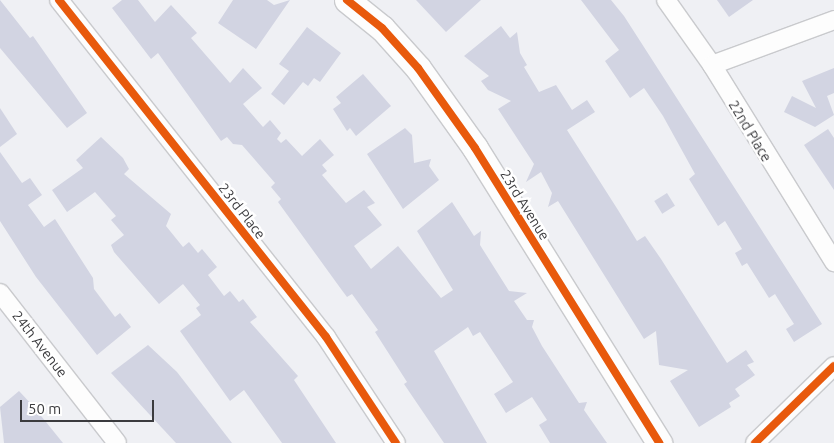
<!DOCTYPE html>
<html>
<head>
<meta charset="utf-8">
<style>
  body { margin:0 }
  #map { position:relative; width:834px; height:443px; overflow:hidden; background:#eff0f4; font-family:Ubuntu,sans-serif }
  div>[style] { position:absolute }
  .building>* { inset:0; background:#d2d4e2; transform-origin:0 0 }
  .roads { filter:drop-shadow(1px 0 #c9cacd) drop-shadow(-1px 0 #c9cacd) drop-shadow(0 1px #c9cacd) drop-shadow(0 -1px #c9cacd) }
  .street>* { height:18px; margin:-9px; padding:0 9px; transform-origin:9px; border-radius:9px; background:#fdfdfd }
  .secondary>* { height:25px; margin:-12.5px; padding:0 12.5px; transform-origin:12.5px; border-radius:12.5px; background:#fdfdfd }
  .cycleway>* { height:8px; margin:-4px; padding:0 4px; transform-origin:4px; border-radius:4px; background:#e8590c }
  span { translate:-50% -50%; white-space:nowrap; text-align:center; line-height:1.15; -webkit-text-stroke:5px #fff; paint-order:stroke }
  .street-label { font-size:14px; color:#3b3b3e }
  .scale { position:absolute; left:20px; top:400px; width:134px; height:22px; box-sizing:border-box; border:2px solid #3b3b3e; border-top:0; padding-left:6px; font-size:15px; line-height:18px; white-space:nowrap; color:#3b3b3e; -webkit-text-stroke:4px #fff; paint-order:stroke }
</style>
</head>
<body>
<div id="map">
  <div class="building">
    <i style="clip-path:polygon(0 0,30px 38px,33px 36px,87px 113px,67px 128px,0 48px)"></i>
    <i style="clip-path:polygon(122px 0,138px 0,155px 22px,171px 5px,197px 33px,191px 38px,230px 83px,243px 68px,262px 88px,243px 104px,263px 127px,270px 120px,281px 133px,277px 139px,281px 143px,286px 139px,302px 156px,320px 139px,334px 155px,322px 165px,327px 171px,322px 175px,346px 203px,364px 190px,375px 203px,367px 207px,382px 225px,354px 246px,371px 269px,398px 246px,441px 298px,453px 290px,417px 231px,452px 202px,474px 236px,481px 231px,480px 245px,509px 291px,527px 293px,514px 301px,527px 320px,534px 320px,532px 327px,542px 346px,579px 403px,587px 402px,584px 410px,607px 443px,550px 443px,539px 425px,547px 420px,532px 397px,506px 413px,494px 394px,513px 382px,480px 332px,473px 336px,468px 327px,434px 351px,487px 443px,444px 443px,404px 384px,407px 382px,375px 332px,378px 330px,352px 294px,347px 297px,341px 289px,278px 202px,281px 199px,271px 187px,275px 183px,242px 145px,233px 144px,227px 137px,221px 141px,158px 53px,151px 59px,112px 8px)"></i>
    <i style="clip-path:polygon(233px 0,267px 0,274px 5px,290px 0,256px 49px,218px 23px)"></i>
    <i style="clip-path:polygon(416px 0,481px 0,446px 32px)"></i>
    <i style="clip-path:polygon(581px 0,611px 0,624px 16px,822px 324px,794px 342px,786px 329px,794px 324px,778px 299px,775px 294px,769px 298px,747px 263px,742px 266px,735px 253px,742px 249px,725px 221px,718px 226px,689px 179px,695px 174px,663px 116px,644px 88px,630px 98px,605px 61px,619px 50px)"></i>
    <i style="clip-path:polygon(717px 0,753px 0,729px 17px)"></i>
    <i style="clip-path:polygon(501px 26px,510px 38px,517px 32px,520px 53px,527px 65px,524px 67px,539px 92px,556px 85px,572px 110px,587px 100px,595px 112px,567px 130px,618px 210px,637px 241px,645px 236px,661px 259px,727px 363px,746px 350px,754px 362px,747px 365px,755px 375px,735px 389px,740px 396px,729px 403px,731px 407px,699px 427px,670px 381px,688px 370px,659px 365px,656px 331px,644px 339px,558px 201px,548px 207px,552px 193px,541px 172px,526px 182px,534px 164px,498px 109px,511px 101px,488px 90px,481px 81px,489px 76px,464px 56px)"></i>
    <i style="clip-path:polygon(307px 27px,341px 53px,320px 82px,314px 78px,308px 86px,303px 82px,284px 105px,271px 94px,289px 71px,279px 64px)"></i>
    <i style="clip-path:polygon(834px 68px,834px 93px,827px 96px,834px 115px,815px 127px,784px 112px,792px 96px,816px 108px,802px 81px)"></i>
    <i style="clip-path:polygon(363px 74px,391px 106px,356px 136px,350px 128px,347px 131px,333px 109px,341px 103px,336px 97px)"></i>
    <i style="clip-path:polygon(0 108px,17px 134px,0 147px)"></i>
    <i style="clip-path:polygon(405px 128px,412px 135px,414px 163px,431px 159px,429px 166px,439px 180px,403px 209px,367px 154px)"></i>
    <i style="clip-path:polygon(828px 129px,834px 138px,834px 190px,804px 145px)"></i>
    <i style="clip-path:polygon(101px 137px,123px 158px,129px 169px,124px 174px,171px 214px,166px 226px,183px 247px,189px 242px,198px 253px,202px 249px,217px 267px,208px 275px,224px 296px,230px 291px,239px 302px,243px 299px,257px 317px,250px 322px,298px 376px,294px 380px,336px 443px,282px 443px,244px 390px,230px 401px,180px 331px,201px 315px,196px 308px,200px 305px,183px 284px,159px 304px,114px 252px,111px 245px,124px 235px,111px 220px,116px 216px,95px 192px,67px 212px,52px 190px,83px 168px,76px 160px)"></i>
    <i style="clip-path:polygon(0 152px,22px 183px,30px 178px,42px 195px,28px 205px,44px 227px,55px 219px,93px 278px,94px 289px,115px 317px,120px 313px,131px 327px,97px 355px,36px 277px,0 221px)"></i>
    <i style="left:667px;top:193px;width:15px;height:15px;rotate:58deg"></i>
    <i style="clip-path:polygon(148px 345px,177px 372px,232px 443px,176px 443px,111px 373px)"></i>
    <i style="clip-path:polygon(19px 391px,33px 406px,63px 443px,4px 443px,0 407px)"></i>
  </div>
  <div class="roads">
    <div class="street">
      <i style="left:59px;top:0;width:430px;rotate:51.6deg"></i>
      <i style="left:326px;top:337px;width:127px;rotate:56.6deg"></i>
      <i style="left:666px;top:0;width:80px;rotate:54.7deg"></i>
      <i style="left:712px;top:65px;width:232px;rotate:58.2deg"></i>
      <i style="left:712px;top:65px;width:130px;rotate:-20.2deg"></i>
      <i style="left:0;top:293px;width:190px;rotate:52deg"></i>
      <i style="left:755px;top:443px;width:110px;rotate:-44.3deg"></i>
    </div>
    <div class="secondary">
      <i style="left:347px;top:0;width:45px;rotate:38.7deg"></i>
      <i style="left:382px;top:28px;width:54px;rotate:48deg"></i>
      <i style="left:418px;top:68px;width:98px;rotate:54.5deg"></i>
      <i style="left:475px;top:148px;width:348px;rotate:58deg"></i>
    </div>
  </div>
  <div class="cycleway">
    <i style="left:59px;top:0;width:430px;rotate:51.6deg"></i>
    <i style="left:326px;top:337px;width:127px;rotate:56.6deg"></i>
    <i style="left:347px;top:0;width:45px;rotate:38.7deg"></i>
    <i style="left:382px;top:28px;width:54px;rotate:48deg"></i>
    <i style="left:418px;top:68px;width:98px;rotate:54.5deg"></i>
    <i style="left:475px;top:148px;width:348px;rotate:58deg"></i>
    <i style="left:755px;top:443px;width:110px;rotate:-44.3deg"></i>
  </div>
  <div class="street-label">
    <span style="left:750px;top:131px;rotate:59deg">22nd Place</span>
    <span style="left:525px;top:205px;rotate:58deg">23rd Avenue</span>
    <span style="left:242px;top:211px;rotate:52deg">23rd Place</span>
    <span style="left:40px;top:344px;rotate:52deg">24th Avenue</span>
  </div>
  <div class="scale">50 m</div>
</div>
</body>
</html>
